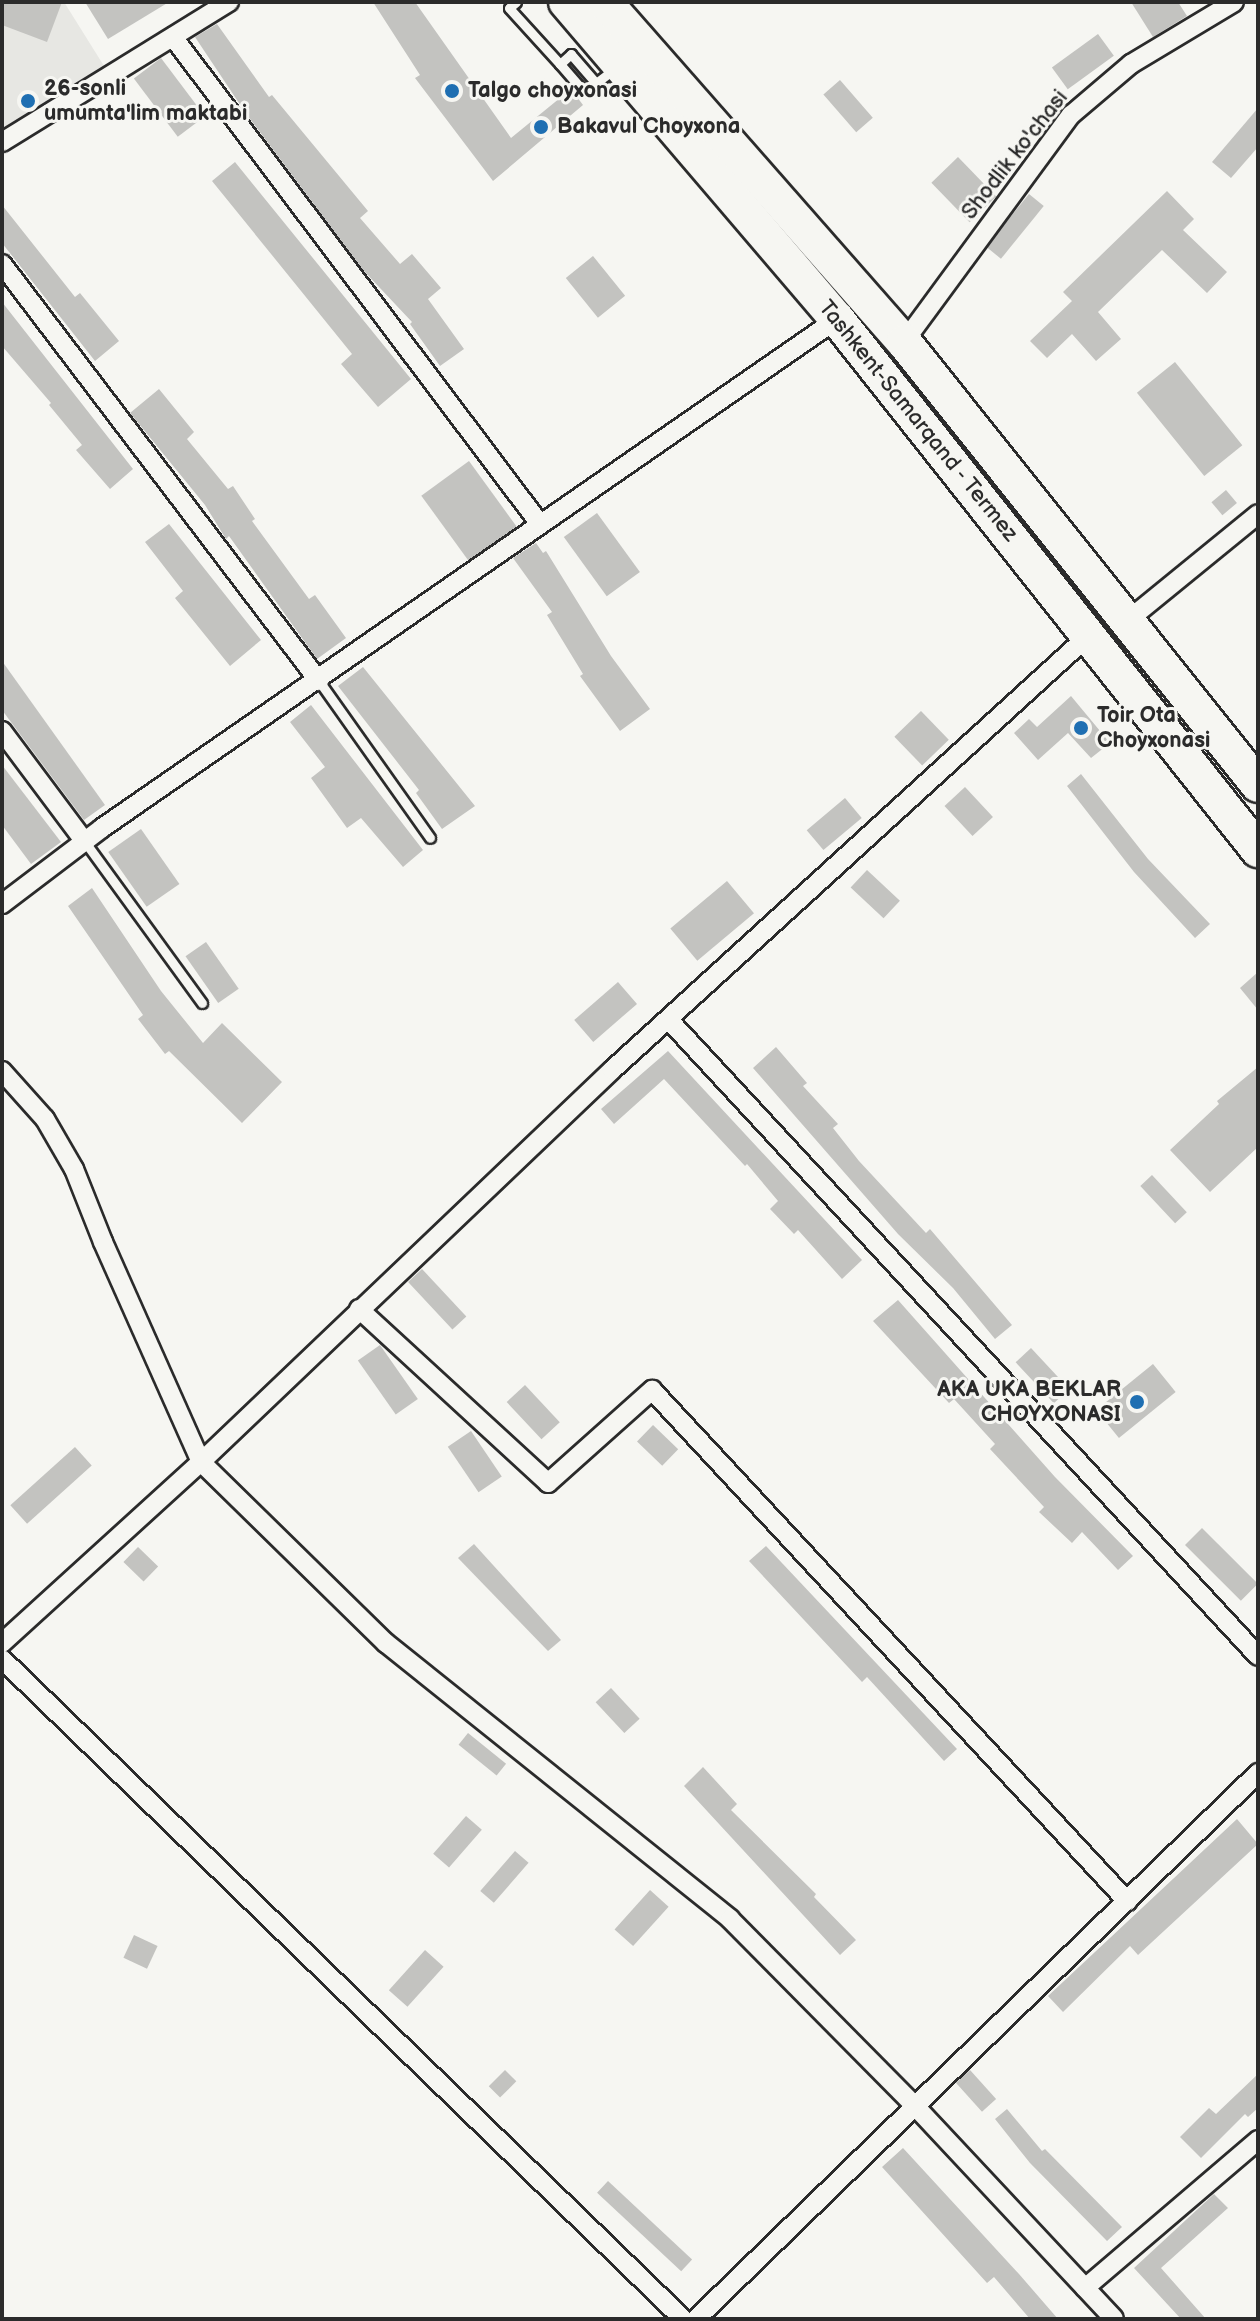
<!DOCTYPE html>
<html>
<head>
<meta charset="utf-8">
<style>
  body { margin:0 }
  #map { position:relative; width:1260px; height:2321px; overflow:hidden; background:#f6f6f2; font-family:"Balsamiq Sans",sans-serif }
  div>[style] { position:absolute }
  .built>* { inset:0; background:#e7e7e3 }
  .building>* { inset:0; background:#c3c3c0; transform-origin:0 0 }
  .roads { filter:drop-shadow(2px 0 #2b2b2b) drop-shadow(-2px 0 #2b2b2b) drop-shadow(0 2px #2b2b2b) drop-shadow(0 -2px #2b2b2b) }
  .lane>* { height:9px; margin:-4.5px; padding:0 4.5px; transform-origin:4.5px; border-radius:4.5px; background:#f6f6f2 }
  .street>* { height:18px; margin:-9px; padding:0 9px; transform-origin:9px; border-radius:9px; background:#f6f6f2 }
  .highway>* { height:34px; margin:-17px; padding:0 17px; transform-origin:17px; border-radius:17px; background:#f6f6f2 }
  .dots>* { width:22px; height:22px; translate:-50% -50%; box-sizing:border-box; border:4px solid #f6f6f2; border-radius:50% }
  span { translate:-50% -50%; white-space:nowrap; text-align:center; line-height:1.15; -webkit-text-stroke:6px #f6f6f2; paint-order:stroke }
  .poi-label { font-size:22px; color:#2b2b2b; font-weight:700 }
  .left { translate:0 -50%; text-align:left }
  .right { translate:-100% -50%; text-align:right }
  .street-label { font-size:22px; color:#2b2b2b }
  .frame { position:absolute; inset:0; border:4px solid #2b2b2b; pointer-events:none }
</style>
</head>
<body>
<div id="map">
  <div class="built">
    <i style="clip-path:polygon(2px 2px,64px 2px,104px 66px,2px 136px)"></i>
  </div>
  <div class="building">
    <i style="clip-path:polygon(2px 2px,62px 2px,47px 42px,2px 25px)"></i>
    <i style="clip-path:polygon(85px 2px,169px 2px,108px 39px)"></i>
    <i style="clip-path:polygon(373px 2px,415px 2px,511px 138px,571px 89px,583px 105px,493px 181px,415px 78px,420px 75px)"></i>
    <i style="clip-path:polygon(1131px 2px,1178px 2px,1187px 16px,1153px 37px)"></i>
    <i style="clip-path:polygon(217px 24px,269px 97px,272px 95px,368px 211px,360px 218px,400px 264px,412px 254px,441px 288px,428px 299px,464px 349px,440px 366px,410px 324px,412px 322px,363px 270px,247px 115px,195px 37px)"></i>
    <i style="left:1098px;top:34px;width:27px;height:57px;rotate:54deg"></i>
    <i style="left:161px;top:58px;width:73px;height:34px;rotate:53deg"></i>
    <i style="left:840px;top:80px;width:50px;height:22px;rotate:49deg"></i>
    <i style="clip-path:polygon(1258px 108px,1258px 147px,1231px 178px,1212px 162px)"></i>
    <i style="left:958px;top:157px;width:55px;height:37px;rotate:46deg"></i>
    <i style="clip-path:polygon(235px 162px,411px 379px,378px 407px,341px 364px,352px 354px,212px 181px)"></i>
    <i style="clip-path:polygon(1167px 191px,1194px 219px,1183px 230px,1227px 272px,1207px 293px,1162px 250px,1098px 312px,1121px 339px,1096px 361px,1072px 334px,1047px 358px,1030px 341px,1072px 301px,1063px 292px)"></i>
    <i style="left:1029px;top:194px;width:19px;height:68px;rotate:39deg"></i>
    <i style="clip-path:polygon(2px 205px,75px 297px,80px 293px,119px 341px,95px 361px,2px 243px)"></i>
    <i style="left:593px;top:256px;width:51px;height:35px;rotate:51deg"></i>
    <i style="clip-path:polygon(2px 302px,133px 469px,110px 489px,76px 450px,82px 445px,49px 405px,51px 403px,2px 346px)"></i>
    <i style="left:1175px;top:362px;width:107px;height:49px;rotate:51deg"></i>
    <i style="clip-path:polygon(159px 389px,194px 432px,187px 439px,228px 489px,233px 486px,255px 519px,252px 521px,309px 599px,315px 595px,346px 638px,317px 659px,229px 536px,226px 539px,205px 505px,130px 413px)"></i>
    <i style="left:469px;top:461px;width:81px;height:59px;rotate:54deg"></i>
    <i style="left:1226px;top:490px;width:17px;height:19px;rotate:50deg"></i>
    <i style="left:597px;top:513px;width:73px;height:41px;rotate:54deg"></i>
    <i style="clip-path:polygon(169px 524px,261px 640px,230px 666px,175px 598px,183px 591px,145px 542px)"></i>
    <i style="clip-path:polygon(536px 543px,543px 553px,546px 551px,611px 656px,650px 709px,620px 731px,580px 676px,583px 674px,547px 615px,552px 612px,513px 558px)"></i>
    <i style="clip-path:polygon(2px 661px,105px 805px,84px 820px,2px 710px)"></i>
    <i style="clip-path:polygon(363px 667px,475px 806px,442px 829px,416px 793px,419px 790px,338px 686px)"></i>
    <i style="clip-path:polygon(1071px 696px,1110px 743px,1091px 758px,1068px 733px,1038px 760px,1014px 733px,1029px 719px,1037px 727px)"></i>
    <i style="clip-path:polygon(311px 705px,423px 850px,403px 867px,361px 818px,347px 828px,311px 778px,325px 767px,290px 722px)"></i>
    <i style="left:921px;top:711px;width:40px;height:37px;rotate:46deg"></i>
    <i style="clip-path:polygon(2px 765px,61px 842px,31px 864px,2px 825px)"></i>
    <i style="clip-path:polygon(1081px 774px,1148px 859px,1210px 924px,1195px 938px,1134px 872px,1067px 786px)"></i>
    <i style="left:965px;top:787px;width:41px;height:28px;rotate:47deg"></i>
    <i style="left:845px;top:798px;width:26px;height:50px;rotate:50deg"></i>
    <i style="left:141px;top:829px;width:67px;height:40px;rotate:55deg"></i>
    <i style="left:867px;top:870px;width:45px;height:24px;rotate:43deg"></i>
    <i style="left:727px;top:881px;width:42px;height:74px;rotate:50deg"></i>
    <i style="clip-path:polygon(92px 888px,161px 991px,203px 1043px,222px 1023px,282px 1082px,242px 1123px,169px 1051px,165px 1054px,138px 1019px,143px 1015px,68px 906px)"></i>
    <i style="left:206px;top:942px;width:57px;height:25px;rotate:55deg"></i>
    <i style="clip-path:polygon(1258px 972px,1258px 1010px,1240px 988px)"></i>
    <i style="left:618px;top:982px;width:29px;height:58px;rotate:49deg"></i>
    <i style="clip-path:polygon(776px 1047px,807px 1083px,803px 1086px,838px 1124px,833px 1128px,859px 1161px,926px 1233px,930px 1229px,1012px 1325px,995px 1339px,953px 1288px,898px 1234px,753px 1068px)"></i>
    <i style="clip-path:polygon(668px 1051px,862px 1260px,842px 1279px,798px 1230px,794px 1234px,770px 1209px,778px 1201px,747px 1164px,745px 1166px,664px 1079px,614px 1124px,601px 1109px)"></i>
    <i style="clip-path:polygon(1258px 1067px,1258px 1147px,1210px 1192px,1170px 1150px,1219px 1104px,1217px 1101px)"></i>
    <i style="left:1152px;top:1175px;width:51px;height:16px;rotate:47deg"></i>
    <i style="left:422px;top:1269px;width:65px;height:19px;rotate:47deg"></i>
    <i style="clip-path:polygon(898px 1300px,1055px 1477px,1133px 1556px,1118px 1570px,1082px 1532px,1072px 1543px,1039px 1512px,1044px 1507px,990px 1449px,995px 1444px,954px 1399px,949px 1403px,873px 1321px)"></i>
    <i style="left:380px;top:1345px;width:66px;height:27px;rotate:55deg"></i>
    <i style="left:1031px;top:1348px;width:56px;height:21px;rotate:47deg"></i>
    <i style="left:1153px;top:1364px;width:36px;height:73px;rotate:51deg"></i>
    <i style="left:525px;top:1385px;width:51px;height:25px;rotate:47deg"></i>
    <i style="left:653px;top:1425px;width:35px;height:23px;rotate:44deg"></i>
    <i style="left:471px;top:1431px;width:55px;height:28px;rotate:56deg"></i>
    <i style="left:75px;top:1447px;width:25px;height:87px;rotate:48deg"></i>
    <i style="left:1202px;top:1528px;width:79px;height:24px;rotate:45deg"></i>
    <i style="clip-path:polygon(474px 1544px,561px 1640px,548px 1651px,458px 1558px)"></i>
    <i style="clip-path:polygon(766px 1546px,957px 1749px,944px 1761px,867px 1677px,862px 1682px,749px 1561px)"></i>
    <i style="left:138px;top:1547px;width:28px;height:21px;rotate:44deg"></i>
    <i style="left:611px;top:1688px;width:42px;height:21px;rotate:47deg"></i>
    <i style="left:468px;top:1733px;width:49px;height:15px;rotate:39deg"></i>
    <i style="clip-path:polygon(703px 1767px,737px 1804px,731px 1810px,816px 1894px,814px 1897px,856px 1940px,840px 1955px,684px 1786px)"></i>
    <i style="left:466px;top:1816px;width:21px;height:50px;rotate:41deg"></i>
    <i style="clip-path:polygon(1237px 1819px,1258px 1844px,1138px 1955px,1130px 1946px,1063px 2012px,1048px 1996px)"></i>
    <i style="left:515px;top:1851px;width:18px;height:53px;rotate:41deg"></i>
    <i style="left:650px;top:1890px;width:25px;height:53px;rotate:42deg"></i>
    <i style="left:134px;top:1935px;width:26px;height:25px;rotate:25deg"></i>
    <i style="left:425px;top:1950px;width:25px;height:54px;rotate:42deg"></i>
    <i style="left:505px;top:2070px;width:16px;height:23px;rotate:45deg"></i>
    <i style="left:970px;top:2070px;width:39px;height:19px;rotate:48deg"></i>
    <i style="clip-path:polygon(1258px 2074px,1258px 2108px,1248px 2117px,1245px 2114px,1201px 2158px,1180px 2137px,1209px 2108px,1216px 2114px)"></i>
    <i style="clip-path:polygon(1007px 2109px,1042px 2151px,1045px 2149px,1122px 2227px,1107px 2241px,1030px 2163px,995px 2119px)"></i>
    <i style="clip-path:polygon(903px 2148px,1019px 2274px,1058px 2319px,1030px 2319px,994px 2277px,987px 2283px,882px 2167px)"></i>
    <i style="left:608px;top:2181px;width:115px;height:16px;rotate:43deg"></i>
    <i style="clip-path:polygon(1214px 2194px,1228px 2208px,1161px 2268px,1206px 2319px,1181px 2319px,1134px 2268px)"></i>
  </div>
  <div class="roads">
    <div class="lane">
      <i style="left:516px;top:2px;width:9px;rotate:139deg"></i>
      <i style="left:509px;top:8px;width:76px;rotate:47.7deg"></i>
      <i style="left:595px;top:82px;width:37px;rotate:-131deg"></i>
      <i style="left:571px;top:54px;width:15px;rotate:138deg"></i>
      <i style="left:560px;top:64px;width:37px;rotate:49deg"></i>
      <i style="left:584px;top:92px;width:39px;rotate:-37deg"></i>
      <i style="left:319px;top:681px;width:192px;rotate:54.7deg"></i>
      <i style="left:85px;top:842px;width:199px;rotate:54deg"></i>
    </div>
    <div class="street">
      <i style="left:173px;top:37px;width:610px;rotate:53deg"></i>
      <i style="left:2px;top:142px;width:267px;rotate:-31.7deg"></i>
      <i style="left:2px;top:264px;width:524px;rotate:52.76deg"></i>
      <i style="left:904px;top:342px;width:282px;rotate:-53.7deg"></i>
      <i style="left:1071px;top:115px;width:79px;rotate:-40.4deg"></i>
      <i style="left:1131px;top:64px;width:120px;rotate:-31deg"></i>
      <i style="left:1127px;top:621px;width:169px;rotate:-39.2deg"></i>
      <i style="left:2px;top:731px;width:139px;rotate:53.2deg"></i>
      <i style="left:2px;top:904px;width:126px;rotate:-37.2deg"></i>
      <i style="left:102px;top:828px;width:894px;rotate:-34.7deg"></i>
      <i style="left:668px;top:1019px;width:868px;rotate:47.19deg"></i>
      <i style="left:2px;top:1071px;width:64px;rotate:48.1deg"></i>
      <i style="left:45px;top:1119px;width:58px;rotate:59.9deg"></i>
      <i style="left:74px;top:1169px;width:79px;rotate:68.3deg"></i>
      <i style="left:103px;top:1242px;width:241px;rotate:66deg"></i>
      <i style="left:201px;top:1462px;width:259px;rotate:44.4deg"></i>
      <i style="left:386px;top:1643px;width:441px;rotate:38.7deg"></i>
      <i style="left:730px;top:1919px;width:263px;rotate:45.3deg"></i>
      <i style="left:915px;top:2106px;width:291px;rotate:46.9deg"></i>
      <i style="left:359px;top:1309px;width:257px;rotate:42.6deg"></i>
      <i style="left:548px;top:1483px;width:140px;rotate:-41.8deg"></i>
      <i style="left:652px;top:1390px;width:698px;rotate:47.09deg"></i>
      <i style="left:2px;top:1643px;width:269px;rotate:-42.3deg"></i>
      <i style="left:201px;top:1462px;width:568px;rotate:-43.64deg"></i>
      <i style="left:612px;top:1070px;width:644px;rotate:-42.36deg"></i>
      <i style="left:2px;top:1659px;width:948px;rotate:44.1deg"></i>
      <i style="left:1085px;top:2288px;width:228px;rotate:-40.5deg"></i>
      <i style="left:696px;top:2319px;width:784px;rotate:-44.17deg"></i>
    </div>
    <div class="highway">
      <i style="left:566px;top:2px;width:417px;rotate:49.5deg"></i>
      <i style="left:837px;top:319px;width:678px;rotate:51.59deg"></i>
      <i style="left:605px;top:2px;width:453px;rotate:48.7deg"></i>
      <i style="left:904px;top:342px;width:567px;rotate:51.37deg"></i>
    </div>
  </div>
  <div class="dots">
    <i style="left:452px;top:91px;background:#1f6fb2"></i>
    <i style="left:28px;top:101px;background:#1f6fb2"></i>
    <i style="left:541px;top:127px;background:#1f6fb2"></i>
    <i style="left:1081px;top:728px;background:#1f6fb2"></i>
    <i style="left:1137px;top:1402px;background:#1f6fb2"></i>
  </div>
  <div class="poi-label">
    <span class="left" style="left:44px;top:101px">26-sonli<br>umumta'lim maktabi</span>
    <span class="left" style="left:468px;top:91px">Talgo choyxonasi</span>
    <span class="left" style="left:557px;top:127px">Bakavul Choyxona</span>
    <span class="left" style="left:1097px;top:728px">Toir Ota<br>Choyxonasi</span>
    <span class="right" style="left:1121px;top:1402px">AKA UKA BEKLAR<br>CHOYXONASI</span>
  </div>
  <div class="street-label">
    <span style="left:1015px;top:155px;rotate:-52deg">Shodlik ko'chasi</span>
    <span style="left:918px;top:421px;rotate:51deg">Tashkent-Samarqand - Termez</span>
  </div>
  <div class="frame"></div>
</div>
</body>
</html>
